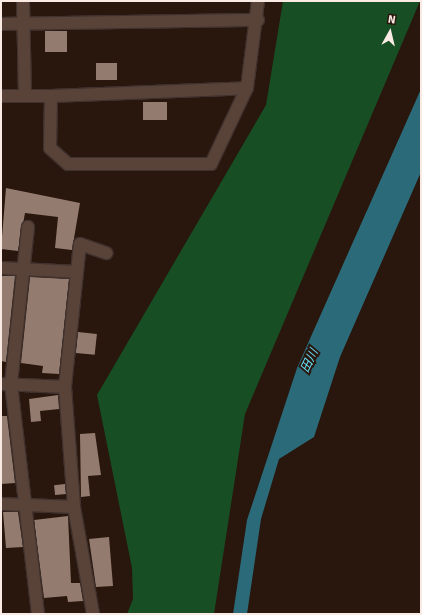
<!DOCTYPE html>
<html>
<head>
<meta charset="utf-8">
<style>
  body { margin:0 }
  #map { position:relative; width:422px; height:615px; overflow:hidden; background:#29160c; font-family:Signika,"Noto Sans JP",sans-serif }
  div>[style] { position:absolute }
  .forest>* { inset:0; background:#174e24 }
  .water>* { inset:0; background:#2b6b79 }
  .building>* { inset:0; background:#937b6f; transform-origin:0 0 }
  .roads { filter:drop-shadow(1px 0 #3f312e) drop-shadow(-1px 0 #3f312e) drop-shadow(0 1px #3f312e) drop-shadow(0 -1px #3f312e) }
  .minor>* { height:12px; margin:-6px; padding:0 6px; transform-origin:6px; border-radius:6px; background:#594338 }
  span { translate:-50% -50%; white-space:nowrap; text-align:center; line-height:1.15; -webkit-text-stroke:4px #29160c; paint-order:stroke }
  .water-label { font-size:12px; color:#66e0fc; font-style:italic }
  .frame { position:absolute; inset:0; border:2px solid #f9ebe4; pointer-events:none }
  .north { position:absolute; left:370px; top:12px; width:40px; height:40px; -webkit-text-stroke:3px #29160c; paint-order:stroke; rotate:8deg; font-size:11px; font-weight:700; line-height:16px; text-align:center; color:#f9ebe4 }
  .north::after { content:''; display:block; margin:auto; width:14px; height:18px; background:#f9ebe4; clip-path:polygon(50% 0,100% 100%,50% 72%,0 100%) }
</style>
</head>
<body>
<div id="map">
  <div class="forest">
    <i style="clip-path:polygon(283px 1px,420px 1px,245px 414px,214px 614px,127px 614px,133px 599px,132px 568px,97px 395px,266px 105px)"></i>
  </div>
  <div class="water">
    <i style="clip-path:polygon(421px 89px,421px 172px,340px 357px,314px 437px,279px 459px,261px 519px,247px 614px,233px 614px,247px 520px,297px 368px)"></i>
  </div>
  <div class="building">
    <i style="left:45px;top:31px;width:22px;height:21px"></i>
    <i style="left:96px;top:63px;width:21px;height:17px"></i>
    <i style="left:143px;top:102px;width:24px;height:18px"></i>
    <i style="clip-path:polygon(6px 188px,80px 203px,72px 250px,55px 248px,58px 217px,25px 213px,18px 251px,1px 249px)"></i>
    <i style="clip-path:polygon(1px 276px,15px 276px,6px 362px,1px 361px)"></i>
    <i style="clip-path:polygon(30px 277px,69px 279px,59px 374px,42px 373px,43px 366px,21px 363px)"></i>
    <i style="left:78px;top:332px;width:19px;height:21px;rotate:6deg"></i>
    <i style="clip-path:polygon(58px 395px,59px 409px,40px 411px,41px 421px,31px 422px,29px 399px)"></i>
    <i style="clip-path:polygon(1px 416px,7px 416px,15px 483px,1px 484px)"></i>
    <i style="clip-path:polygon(95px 433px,101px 475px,88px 476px,90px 496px,81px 497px,80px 434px)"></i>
    <i style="left:65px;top:484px;width:10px;height:11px;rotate:84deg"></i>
    <i style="clip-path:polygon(3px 512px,18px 512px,23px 547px,6px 548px)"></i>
    <i style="clip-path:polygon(68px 516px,71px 583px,80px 583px,83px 601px,68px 602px,67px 596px,44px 598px,34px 520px)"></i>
    <i style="clip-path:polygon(109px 537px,113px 586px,96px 587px,89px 539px)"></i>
  </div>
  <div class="roads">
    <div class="minor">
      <i style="left:23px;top:1px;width:95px;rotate:88.8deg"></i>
      <i style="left:1px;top:24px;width:257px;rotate:-0.9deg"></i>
      <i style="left:1px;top:96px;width:50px"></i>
      <i style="left:51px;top:96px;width:52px;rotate:91.1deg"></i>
      <i style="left:50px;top:148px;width:24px;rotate:42deg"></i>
      <i style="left:68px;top:164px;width:143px"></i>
      <i style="left:211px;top:164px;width:84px;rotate:-64.7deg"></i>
      <i style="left:247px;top:88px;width:88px;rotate:-82.8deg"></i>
      <i style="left:51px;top:96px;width:196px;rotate:-2.3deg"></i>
      <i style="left:28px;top:227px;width:158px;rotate:96.2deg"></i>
      <i style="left:11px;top:384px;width:232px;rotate:83.3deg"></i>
      <i style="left:1px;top:268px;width:76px;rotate:3deg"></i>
      <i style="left:77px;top:272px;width:116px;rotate:96deg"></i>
      <i style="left:65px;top:387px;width:120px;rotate:85.7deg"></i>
      <i style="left:74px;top:507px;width:109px;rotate:79.9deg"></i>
      <i style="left:77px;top:272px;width:28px;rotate:-84deg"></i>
      <i style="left:80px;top:244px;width:28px;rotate:19deg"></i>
      <i style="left:1px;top:384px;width:64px;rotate:2.7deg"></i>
      <i style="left:1px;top:504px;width:73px;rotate:2.4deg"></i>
    </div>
  </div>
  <div class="water-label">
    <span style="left:310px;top:361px;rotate:-64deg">田川</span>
  </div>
  <div class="frame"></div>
  <div class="north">N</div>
</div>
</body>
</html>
